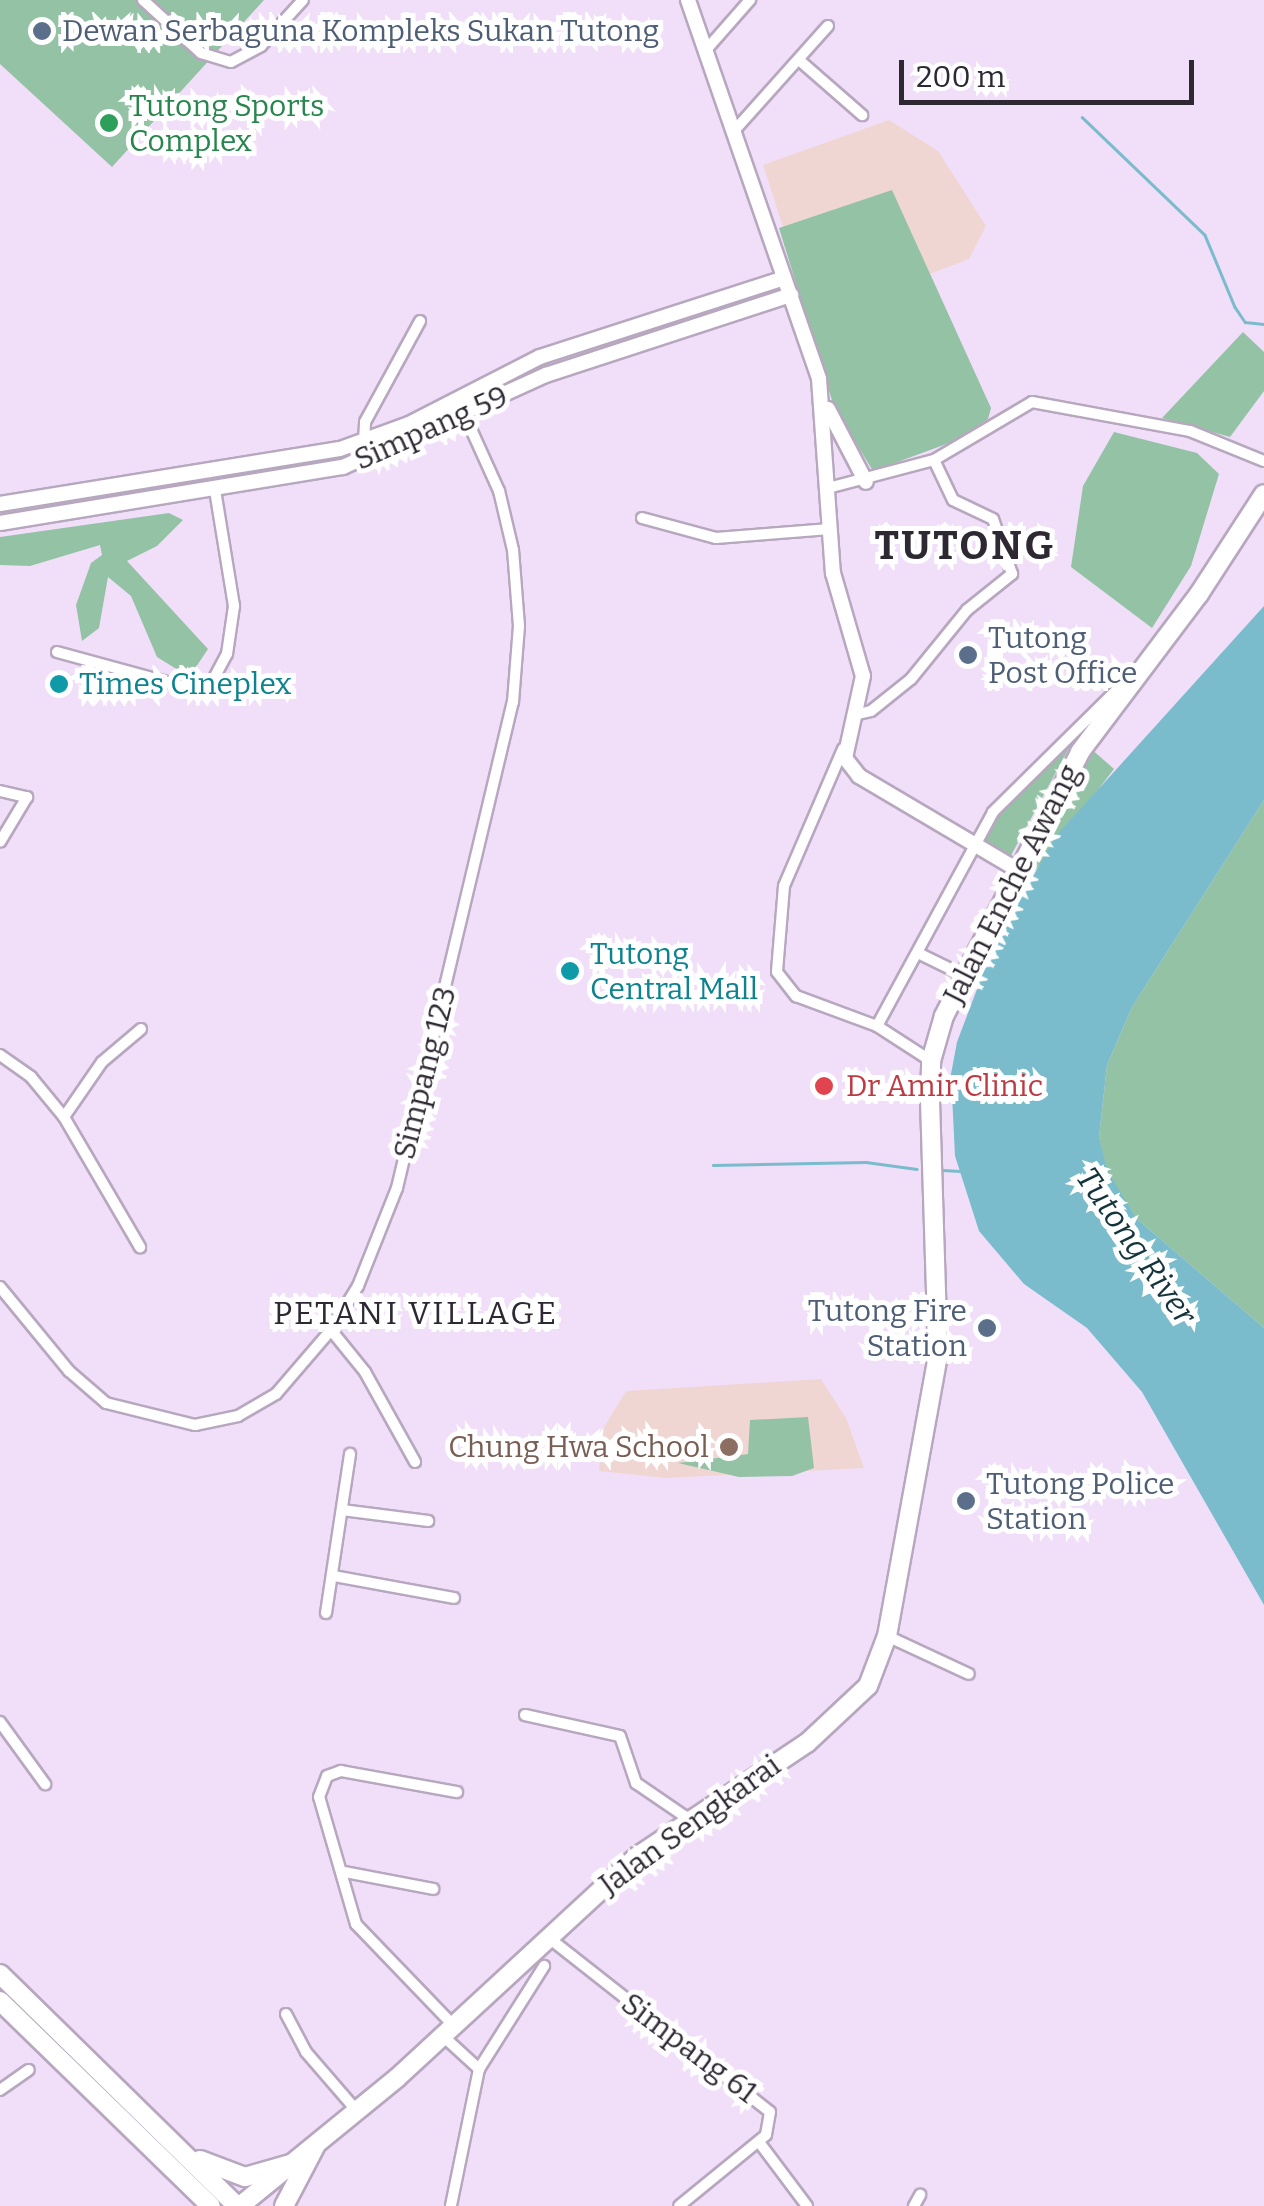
<!DOCTYPE html>
<html>
<head>
<meta charset="utf-8">
<style>
  body { margin:0 }
  #map { position:relative; width:1264px; height:2206px; overflow:hidden; background:#f1dff9; font-family:Bitter,serif }
  div>[style] { position:absolute }
  .education>* { inset:0; background:#f0d6d3 }
  .green>* { inset:0; background:#93c2a5 }
  .water>* { inset:0; background:#7abbcc }
  .stream>* { height:2.5px; margin:-1.25px; padding:0 1.25px; transform-origin:1.25px; border-radius:1.25px; background:#7abbcc }
  .roads { filter:drop-shadow(2px 0 #b7a7bf) drop-shadow(-2px 0 #b7a7bf) drop-shadow(0 2px #b7a7bf) drop-shadow(0 -2px #b7a7bf) }
  .minor>* { height:10px; margin:-5px; padding:0 5px; transform-origin:5px; border-radius:5px; background:#fff }
  .tertiary>* { height:14px; margin:-7px; padding:0 7px; transform-origin:7px; border-radius:7px; background:#fff }
  .primary>* { height:18px; margin:-9px; padding:0 9px; transform-origin:9px; border-radius:9px; background:#fff }
  .trunk>* { height:18px; margin:-9px; padding:0 9px; transform-origin:9px; border-radius:9px; background:#fff }
  .dots>* { width:28px; height:28px; translate:-50% -50%; box-sizing:border-box; border:5px solid #fff; border-radius:50% }
  span { translate:-50% -50%; white-space:nowrap; text-align:center; line-height:1.15; -webkit-text-stroke:10px #fff; paint-order:stroke }
  .service-label { font-size:30px; color:#4e5e75 }
  .left { translate:0 -50%; text-align:left }
  .right { translate:-100% -50%; text-align:right }
  .leisure-label { font-size:30px; color:#27864d }
  .street-label { font-size:30px; color:#2e2832 }
  .culture-label { font-size:30px; color:#0d838f }
  .health-label { font-size:30px; color:#be3a42 }
  .education-label { font-size:30px; color:#785e54 }
  .water-label { font-size:32px; color:#14343c; font-style:italic }
  .neighbourhood-label { font-size:32px; color:#2e2832; letter-spacing:2.5px }
  .district-label { font-size:40px; color:#2e2832; font-weight:700; letter-spacing:2.5px }
  .scale { position:absolute; left:899px; top:60px; width:295px; height:45px; box-sizing:border-box; border:5px solid #2e2832; border-top:0; padding-left:12px; font-size:30px; line-height:35px; white-space:nowrap; color:#2e2832; -webkit-text-stroke:8px #fff; paint-order:stroke }
</style>
</head>
<body>
<div id="map">
  <div class="education">
    <i style="clip-path:polygon(889px 120px,938px 151px,986px 226px,969px 259px,930px 274px,892px 190px,783px 227px,763px 165px)"></i>
    <i style="clip-path:polygon(821px 1379px,846px 1418px,864px 1468px,666px 1478px,599px 1471px,604px 1427px,626px 1391px)"></i>
  </div>
  <div class="green">
    <i style="clip-path:polygon(0 0,264px 0,112px 167px,0 64px)"></i>
    <i style="clip-path:polygon(892px 190px,991px 408px,988px 419px,960px 439px,873px 471px,834px 407px,779px 228px)"></i>
    <i style="clip-path:polygon(1243px 332px,1264px 352px,1264px 391px,1230px 437px,1162px 418px)"></i>
    <i style="clip-path:polygon(1114px 432px,1197px 453px,1219px 474px,1191px 566px,1152px 628px,1071px 567px,1083px 486px)"></i>
    <i style="clip-path:polygon(169px 513px,183px 520px,157px 546px,127px 561px,208px 649px,196px 667px,178px 670px,157px 657px,131px 596px,108px 577px,99px 628px,82px 641px,76px 605px,91px 563px,102px 555px,100px 545px,30px 566px,0 565px,0 537px)"></i>
    <i style="clip-path:polygon(1082px 724px,1007px 863px,977px 844px,991px 820px)"></i>
    <i style="clip-path:polygon(1089px 747px,1114px 769px,1026px 883px,978px 988px,963px 980px)"></i>
    <i style="clip-path:polygon(1264px 800px,1264px 1328px,1137px 1219px,1106px 1170px,1099px 1137px,1107px 1065px,1132px 1007px)"></i>
    <i style="clip-path:polygon(808px 1417px,814px 1468px,792px 1476px,739px 1477px,678px 1463px,748px 1454px,750px 1420px)"></i>
  </div>
  <div class="water">
    <i style="clip-path:polygon(1264px 606px,1264px 800px,1132px 1007px,1107px 1065px,1099px 1137px,1107px 1170px,1137px 1219px,1264px 1328px,1264px 1605px,1142px 1392px,1087px 1328px,1024px 1284px,979px 1231px,955px 1156px,951px 1074px,957px 1042px,993px 947px,1056px 836px)"></i>
  </div>
  <div class="stream">
    <i style="left:1082px;top:117px;width:170px;rotate:43.8deg"></i>
    <i style="left:1205px;top:235px;width:78px;rotate:67.4deg"></i>
    <i style="left:1235px;top:307px;width:18px;rotate:56deg"></i>
    <i style="left:1245px;top:322px;width:19px;rotate:6deg"></i>
    <i style="left:713px;top:1165px;width:153px;rotate:-1.1deg"></i>
    <i style="left:866px;top:1162px;width:51px;rotate:7.8deg"></i>
    <i style="left:942px;top:1170px;width:18px;rotate:3deg"></i>
  </div>
  <div class="roads">
    <div class="minor">
      <i style="left:143px;top:0;width:79px;rotate:42.4deg"></i>
      <i style="left:201px;top:53px;width:31px;rotate:17deg"></i>
      <i style="left:231px;top:62px;width:34px;rotate:-28deg"></i>
      <i style="left:261px;top:46px;width:62px;rotate:-47.6deg"></i>
      <i style="left:706px;top:50px;width:67px;rotate:-48.7deg"></i>
      <i style="left:799px;top:60px;width:84px;rotate:41.1deg"></i>
      <i style="left:734px;top:131px;width:141px;rotate:-48.2deg"></i>
      <i style="left:364px;top:442px;width:20px;rotate:-87deg"></i>
      <i style="left:365px;top:422px;width:115px;rotate:-61.4deg"></i>
      <i style="left:828px;top:488px;width:110px;rotate:-14.8deg"></i>
      <i style="left:934px;top:460px;width:114px;rotate:-30.6deg"></i>
      <i style="left:1032px;top:402px;width:161px;rotate:10.4deg"></i>
      <i style="left:1190px;top:431px;width:80px;rotate:22.1deg"></i>
      <i style="left:642px;top:518px;width:77px;rotate:15.1deg"></i>
      <i style="left:716px;top:538px;width:114px;rotate:-4.5deg"></i>
      <i style="left:57px;top:652px;width:137px;rotate:15.3deg"></i>
      <i style="left:189px;top:688px;width:25px;rotate:-18deg"></i>
      <i style="left:213px;top:680px;width:30px;rotate:-62deg"></i>
      <i style="left:227px;top:654px;width:49px;rotate:-81.7deg"></i>
      <i style="left:234px;top:606px;width:118px;rotate:-99.3deg"></i>
      <i style="left:854px;top:715px;width:17px;rotate:-13deg"></i>
      <i style="left:871px;top:711px;width:51px;rotate:-38.7deg"></i>
      <i style="left:911px;top:679px;width:89px;rotate:-50.9deg"></i>
      <i style="left:967px;top:610px;width:58px;rotate:-38.7deg"></i>
      <i style="left:1012px;top:574px;width:58px;rotate:-109.1deg"></i>
      <i style="left:993px;top:519px;width:44px;rotate:-154.6deg"></i>
      <i style="left:953px;top:500px;width:44px;rotate:-115.4deg"></i>
      <i style="left:843px;top:749px;width:149px;rotate:113.3deg"></i>
      <i style="left:784px;top:886px;width:86px;rotate:94.7deg"></i>
      <i style="left:777px;top:972px;width:31px;rotate:52deg"></i>
      <i style="left:796px;top:996px;width:86px;rotate:20.3deg"></i>
      <i style="left:877px;top:1026px;width:64px;rotate:32.9deg"></i>
      <i style="left:0;top:791px;width:28px;rotate:13deg"></i>
      <i style="left:27px;top:797px;width:52px;rotate:121deg"></i>
      <i style="left:920px;top:954px;width:46px;rotate:26deg"></i>
      <i style="left:877px;top:1026px;width:243px;rotate:-61.5deg"></i>
      <i style="left:993px;top:812px;width:190px;rotate:-44.6deg"></i>
      <i style="left:0;top:1055px;width:38px;rotate:35deg"></i>
      <i style="left:31px;top:1077px;width:52px;rotate:50.5deg"></i>
      <i style="left:64px;top:1117px;width:151px;rotate:59.7deg"></i>
      <i style="left:64px;top:1117px;width:67px;rotate:-55.4deg"></i>
      <i style="left:102px;top:1062px;width:51px;rotate:-40.2deg"></i>
      <i style="left:0;top:1287px;width:109px;rotate:50.6deg"></i>
      <i style="left:69px;top:1371px;width:49px;rotate:40.9deg"></i>
      <i style="left:106px;top:1403px;width:92px;rotate:13.9deg"></i>
      <i style="left:195px;top:1425px;width:44px;rotate:-11.8deg"></i>
      <i style="left:238px;top:1416px;width:44px;rotate:-30.1deg"></i>
      <i style="left:276px;top:1394px;width:84px;rotate:-49.3deg"></i>
      <i style="left:331px;top:1330px;width:52px;rotate:-58.5deg"></i>
      <i style="left:358px;top:1286px;width:105px;rotate:-68.3deg"></i>
      <i style="left:397px;top:1188px;width:500px;rotate:-76.6deg"></i>
      <i style="left:513px;top:702px;width:76px;rotate:-85.5deg"></i>
      <i style="left:519px;top:626px;width:76px;rotate:-94.5deg"></i>
      <i style="left:513px;top:550px;width:61px;rotate:-103.3deg"></i>
      <i style="left:499px;top:491px;width:102px;rotate:-114.3deg"></i>
      <i style="left:331px;top:1330px;width:54px;rotate:51deg"></i>
      <i style="left:365px;top:1372px;width:103px;rotate:60.9deg"></i>
      <i style="left:342px;top:1510px;width:87px;rotate:7.3deg"></i>
      <i style="left:334px;top:1576px;width:122px;rotate:10.4deg"></i>
      <i style="left:326px;top:1613px;width:161px;rotate:-81.4deg"></i>
      <i style="left:887px;top:1636px;width:90px;rotate:24.9deg"></i>
      <i style="left:525px;top:1715px;width:97px;rotate:12.5deg"></i>
      <i style="left:620px;top:1736px;width:50px;rotate:71.2deg"></i>
      <i style="left:636px;top:1783px;width:69px;rotate:34.4deg"></i>
      <i style="left:0;top:1722px;width:77px;rotate:54deg"></i>
      <i style="left:345px;top:1872px;width:90px;rotate:10.9deg"></i>
      <i style="left:549px;top:1938px;width:281px;rotate:38.2deg"></i>
      <i style="left:770px;top:2112px;width:23px;rotate:100deg"></i>
      <i style="left:766px;top:2135px;width:112px;rotate:140.8deg"></i>
      <i style="left:286px;top:2014px;width:43px;rotate:62.2deg"></i>
      <i style="left:306px;top:2052px;width:78px;rotate:49.2deg"></i>
      <i style="left:454px;top:2026px;width:141px;rotate:-133.9deg"></i>
      <i style="left:356px;top:1924px;width:132px;rotate:-106.2deg"></i>
      <i style="left:319px;top:1797px;width:22px;rotate:-69deg"></i>
      <i style="left:327px;top:1776px;width:15px;rotate:-20deg"></i>
      <i style="left:341px;top:1771px;width:118px;rotate:10.3deg"></i>
      <i style="left:443px;top:2036px;width:49px;rotate:42.5deg"></i>
      <i style="left:479px;top:2069px;width:140px;rotate:101.6deg"></i>
      <i style="left:479px;top:2069px;width:122px;rotate:-57.7deg"></i>
      <i style="left:0;top:2090px;width:35px;rotate:-35deg"></i>
      <i style="left:759px;top:2142px;width:80px;rotate:53.1deg"></i>
      <i style="left:914px;top:2206px;width:13px;rotate:-61deg"></i>
    </div>
    <div class="tertiary">
      <i style="left:688px;top:0;width:401px;rotate:70.9deg"></i>
      <i style="left:819px;top:379px;width:195px;rotate:85.9deg"></i>
      <i style="left:833px;top:573px;width:107px;rotate:73.8deg"></i>
      <i style="left:863px;top:676px;width:84px;rotate:102.4deg"></i>
      <i style="left:845px;top:758px;width:23px;rotate:52deg"></i>
      <i style="left:859px;top:776px;width:182px;rotate:30.6deg"></i>
      <i style="left:828px;top:409px;width:82px;rotate:62.5deg"></i>
      <i style="left:0;top:504px;width:344px;rotate:-9.2deg"></i>
      <i style="left:340px;top:449px;width:73px;rotate:-19.9deg"></i>
      <i style="left:409px;top:424px;width:147px;rotate:-27.1deg"></i>
      <i style="left:540px;top:357px;width:256px;rotate:-17.9deg"></i>
      <i style="left:0;top:523px;width:348px;rotate:-9.3deg"></i>
      <i style="left:343px;top:467px;width:223px;rotate:-24.4deg"></i>
      <i style="left:546px;top:375px;width:258px;rotate:-18.1deg"></i>
    </div>
    <div class="primary">
      <i style="left:240px;top:2206px;width:203px;rotate:-39.2deg"></i>
      <i style="left:397px;top:2078px;width:328px;rotate:-42.7deg"></i>
      <i style="left:638px;top:1856px;width:203px;rotate:-33.8deg"></i>
      <i style="left:807px;top:1743px;width:83px;rotate:-43.1deg"></i>
      <i style="left:868px;top:1686px;width:53px;rotate:-69.2deg"></i>
      <i style="left:887px;top:1636px;width:286px;rotate:-79.7deg"></i>
      <i style="left:938px;top:1355px;width:260px;rotate:-91.8deg"></i>
      <i style="left:930px;top:1095px;width:34px;rotate:-88deg"></i>
      <i style="left:931px;top:1061px;width:47px;rotate:-73.9deg"></i>
      <i style="left:944px;top:1016px;width:297px;rotate:-62.7deg"></i>
      <i style="left:1080px;top:752px;width:198px;rotate:-53deg"></i>
      <i style="left:1199px;top:594px;width:119px;rotate:-57deg"></i>
    </div>
    <div class="trunk">
      <i style="left:0;top:1974px;width:332px;rotate:44.4deg"></i>
      <i style="left:0;top:2001px;width:294px;rotate:44.2deg"></i>
      <i style="left:200px;top:2160px;width:48px;rotate:20.7deg"></i>
      <i style="left:245px;top:2177px;width:51px;rotate:-15.9deg"></i>
      <i style="left:284px;top:2206px;width:67px;rotate:-62.3deg"></i>
    </div>
  </div>
  <div class="dots">
    <i style="left:42px;top:31px;background:#5c6f8a"></i>
    <i style="left:109px;top:123px;background:#2e9e5b"></i>
    <i style="left:968px;top:655px;background:#5c6f8a"></i>
    <i style="left:59px;top:684px;background:#0f9aa8"></i>
    <i style="left:570px;top:971px;background:#0f9aa8"></i>
    <i style="left:824px;top:1086px;background:#e0444e"></i>
    <i style="left:987px;top:1328px;background:#5c6f8a"></i>
    <i style="left:729px;top:1447px;background:#8d6e63"></i>
    <i style="left:966px;top:1501px;background:#5c6f8a"></i>
  </div>
  <div class="service-label">
    <span class="left" style="left:62px;top:31px">Dewan Serbaguna Kompleks Sukan Tutong</span>
    <span class="left" style="left:988px;top:655px">Tutong<br>Post Office</span>
    <span class="right" style="left:967px;top:1328px">Tutong Fire<br>Station</span>
    <span class="left" style="left:986px;top:1501px">Tutong Police<br>Station</span>
  </div>
  <div class="leisure-label">
    <span class="left" style="left:129px;top:123px">Tutong Sports<br>Complex</span>
  </div>
  <div class="street-label">
    <span style="left:431px;top:428px;rotate:-24deg">Simpang 59</span>
    <span style="left:1012px;top:884px;rotate:-63deg">Jalan Enche Awang</span>
    <span style="left:425px;top:1073px;rotate:-76deg">Simpang 123</span>
    <span style="left:690px;top:1825px;rotate:-36deg">Jalan Sengkarai</span>
    <span style="left:689px;top:2048px;rotate:37deg">Simpang 61</span>
  </div>
  <div class="culture-label">
    <span class="left" style="left:79px;top:684px">Times Cineplex</span>
    <span class="left" style="left:590px;top:971px">Tutong<br>Central Mall</span>
  </div>
  <div class="health-label">
    <span class="left" style="left:846px;top:1086px">Dr Amir Clinic</span>
  </div>
  <div class="education-label">
    <span class="right" style="left:709px;top:1447px">Chung Hwa School</span>
  </div>
  <div class="water-label">
    <span style="left:1136px;top:1246px;rotate:55deg">Tutong River</span>
  </div>
  <div class="neighbourhood-label">
    <span style="left:416px;top:1313px">PETANI VILLAGE</span>
  </div>
  <div class="district-label">
    <span style="left:965px;top:546px">TUTONG</span>
  </div>
  <div class="scale">200 m</div>
</div>
</body>
</html>
